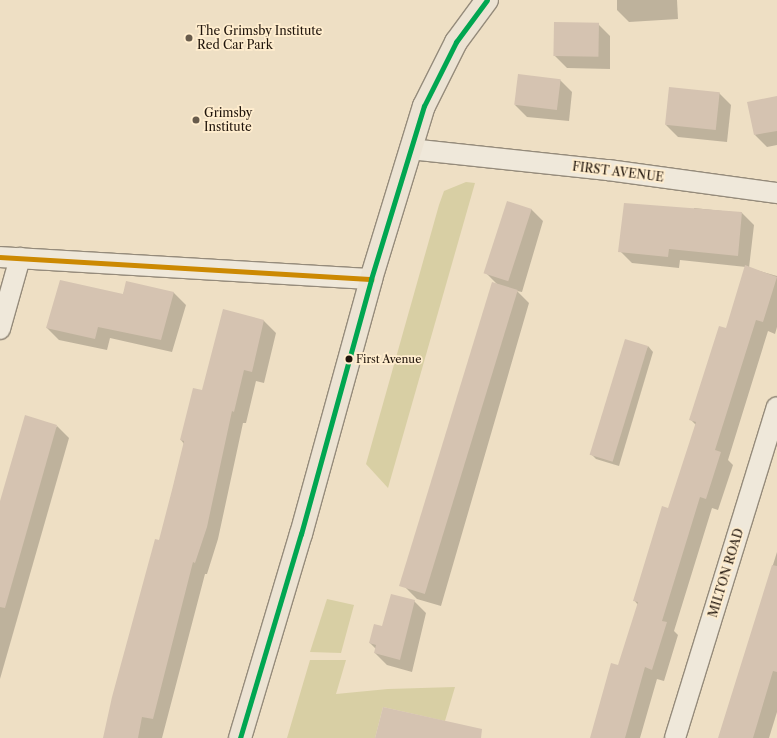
<!DOCTYPE html>
<html>
<head>
<meta charset="utf-8">
<style>
  body { margin:0 }
  #map { position:relative; width:777px; height:738px; overflow:hidden; background:#eedfc4; font-family:"Libre Caslon Text",serif }
  div>[style] { position:absolute }
  .green>* { inset:0; background:#d8cfa4 }
  .shadow>* { inset:0; background:#0003 }
  .building>* { inset:0; background:#d5c3b1; transform-origin:0 0 }
  .roads { filter:drop-shadow(1px 0 #958b7b) drop-shadow(-1px 0 #958b7b) drop-shadow(0 1px #958b7b) drop-shadow(0 -1px #958b7b) }
  .minor>* { height:20px; margin:-10px; padding:0 10px; transform-origin:10px; border-radius:10px; background:#efe8da }
  .trunk>* { height:22px; margin:-11px; padding:0 11px; transform-origin:11px; border-radius:11px; background:#ece3d3 }
  .bus-1>* { height:5px; margin:-2.5px; padding:0 2.5px; transform-origin:2.5px; border-radius:2.5px; background:#cc8902 }
  .bus-2>* { height:5px; margin:-2.5px; padding:0 2.5px; transform-origin:2.5px; border-radius:2.5px; background:#00a651 }
  .dots>* { width:11px; height:11px; translate:-50% -50%; box-sizing:border-box; border:2px solid #ffedce; border-radius:50% }
  span { translate:-50% -50%; white-space:nowrap; text-align:center; line-height:1.15; -webkit-text-stroke:3.5px #ffedce; paint-order:stroke }
  .bus-label { font-size:11px; color:#1f140b }
  .left { translate:0 -50%; text-align:left }
  .poi-label { font-size:12px; color:#1f140b }
  .street-label { font-size:12px; color:#1f140b }
</style>
</head>
<body>
<div id="map">
  <div class="green">
    <i style="clip-path:polygon(466px 182px,475px 183px,388px 488px,366px 464px,439px 205px,444px 191px)"></i>
    <i style="clip-path:polygon(327px 599px,354px 605px,341px 653px,310px 652px)"></i>
    <i style="clip-path:polygon(310px 660px,346px 660px,336px 694px,388px 689px,455px 687px,445px 721px,383px 707px,375px 738px,287px 738px)"></i>
  </div>
  <div class="shadow">
    <i style="clip-path:polygon(617px 0,677px 0,678px 19px,629px 22px,617px 10px)"></i>
    <i style="clip-path:polygon(598px 24px,610px 36px,610px 69px,567px 68px,555px 56px)"></i>
    <i style="clip-path:polygon(560px 80px,572px 92px,569px 121px,527px 117px,515px 105px)"></i>
    <i style="clip-path:polygon(719px 93px,731px 105px,727px 142px,678px 137px,666px 125px)"></i>
    <i style="clip-path:polygon(777px 97px,777px 145px,767px 147px,755px 135px)"></i>
    <i style="clip-path:polygon(694px 208px,742px 213px,754px 225px,749px 268px,777px 276px,777px 327px,775px 334px,768px 331px,728px 460px,733px 465px,718px 510px,712px 508px,674px 631px,678px 635px,664px 681px,657px 679px,640px 738px,591px 738px,619px 667px,638px 605px,634px 600px,669px 510px,696px 425px,691px 420px,727px 329px,746px 267px,680px 260px,679px 268px,632px 263px,620px 251px,694px 211px)"></i>
    <i style="clip-path:polygon(531px 209px,543px 221px,522px 292px,517px 291px,529px 303px,441px 606px,417px 599px,405px 587px,498px 285px,486px 273px)"></i>
    <i style="clip-path:polygon(127px 282px,174px 293px,186px 305px,172px 352px,110px 338px,107px 350px,59px 340px,47px 328px,123px 295px)"></i>
    <i style="clip-path:polygon(224px 310px,264px 321px,276px 333px,264px 383px,256px 381px,246px 423px,243px 423px,218px 539px,207px 574px,205px 574px,162px 738px,104px 738px,160px 541px,184px 444px,181px 440px,203px 392px)"></i>
    <i style="clip-path:polygon(648px 346px,653px 352px,619px 466px,596px 459px,591px 454px)"></i>
    <i style="clip-path:polygon(57px 426px,69px 438px,0 679px,0 509px)"></i>
    <i style="clip-path:polygon(777px 552px,777px 712px,769px 738px,719px 738px)"></i>
    <i style="clip-path:polygon(414px 601px,426px 613px,412px 672px,387px 665px,375px 653px,376px 649px,370px 643px,383px 627px)"></i>
  </div>
  <div class="building">
    <i style="left:554px;top:22px;width:45px;height:34px;rotate:1deg"></i>
    <i style="left:518px;top:74px;width:43px;height:31px;rotate:7deg"></i>
    <i style="left:669px;top:87px;width:51px;height:38px;rotate:6deg"></i>
    <i style="clip-path:polygon(777px 96px,777px 131px,754px 135px,747px 102px)"></i>
    <i style="left:507px;top:201px;width:26px;height:76px;rotate:18deg"></i>
    <i style="clip-path:polygon(624px 203px,742px 212px,738px 256px,669px 249px,668px 257px,618px 252px)"></i>
    <i style="clip-path:polygon(745px 265px,777px 277px,763px 322px,756px 320px,715px 450px,721px 452px,706px 499px,700px 497px,662px 621px,667px 622px,652px 670px,645px 667px,625px 738px,590px 738px,611px 663px,618px 665px,638px 602px,633px 601px,662px 506px,668px 508px,696px 422px,689px 420px,719px 326px,726px 328px)"></i>
    <i style="clip-path:polygon(60px 280px,123px 294px,126px 281px,174px 292px,161px 340px,98px 327px,95px 339px,46px 328px)"></i>
    <i style="left:492px;top:282px;width:27px;height:318px;rotate:17deg"></i>
    <i style="clip-path:polygon(223px 309px,264px 320px,252px 372px,244px 370px,234px 412px,232px 411px,207px 527px,195px 563px,193px 562px,153px 719px,142px 717px,138px 738px,103px 738px,112px 697px,155px 539px,159px 540px,172px 490px,184px 441px,180px 440px,193px 388px,202px 390px)"></i>
    <i style="left:625px;top:339px;width:24px;height:121px;rotate:17deg"></i>
    <i style="clip-path:polygon(25px 415px,57px 425px,5px 608px,0 607px,0 501px)"></i>
    <i style="clip-path:polygon(772px 565px,777px 566px,777px 672px,773px 671px,753px 738px,718px 738px)"></i>
    <i style="clip-path:polygon(391px 594px,415px 600px,400px 660px,374px 653px,376px 645px,369px 643px,374px 624px,382px 626px)"></i>
    <i style="clip-path:polygon(383px 707px,482px 729px,481px 738px,375px 738px)"></i>
  </div>
  <div class="roads">
    <div class="minor">
      <i style="left:410px;top:149px;width:199px;rotate:6.1deg"></i>
      <i style="left:608px;top:170px;width:171px;rotate:7.8deg"></i>
      <i style="left:0;top:257px;width:372px;rotate:3.4deg"></i>
      <i style="left:0;top:329px;width:74px;rotate:-74.3deg"></i>
      <i style="left:675px;top:738px;width:346px;rotate:-72.9deg"></i>
    </div>
    <div class="trunk">
      <i style="left:240px;top:738px;width:213px;rotate:-73.4deg"></i>
      <i style="left:301px;top:534px;width:264px;rotate:-74.6deg"></i>
      <i style="left:371px;top:279px;width:181px;rotate:-73deg"></i>
      <i style="left:424px;top:106px;width:72px;rotate:-63.4deg"></i>
      <i style="left:456px;top:42px;width:52px;rotate:-53.6deg"></i>
    </div>
  </div>
  <div class="bus-1">
    <i style="left:0;top:257px;width:372px;rotate:3.4deg"></i>
  </div>
  <div class="bus-2">
    <i style="left:240px;top:738px;width:213px;rotate:-73.4deg"></i>
    <i style="left:301px;top:534px;width:264px;rotate:-74.6deg"></i>
    <i style="left:371px;top:279px;width:181px;rotate:-73deg"></i>
    <i style="left:424px;top:106px;width:72px;rotate:-63.4deg"></i>
    <i style="left:456px;top:42px;width:52px;rotate:-53.6deg"></i>
  </div>
  <div class="dots">
    <i style="left:189px;top:38px;background:#675b4c"></i>
    <i style="left:196px;top:120px;background:#675b4c"></i>
    <i style="left:349px;top:359px;background:#1f140b"></i>
  </div>
  <div class="bus-label">
    <span class="left" style="left:356px;top:359px">First Avenue</span>
  </div>
  <div class="poi-label">
    <span class="left" style="left:197px;top:38px">The Grimsby Institute<br>Red Car Park</span>
    <span class="left" style="left:204px;top:120px">Grimsby<br>Institute</span>
  </div>
  <div class="street-label">
    <span style="left:618px;top:172px;rotate:7deg">FIRST AVENUE</span>
    <span style="left:726px;top:573px;rotate:-73deg">MILTON ROAD</span>
  </div>
</div>
</body>
</html>
